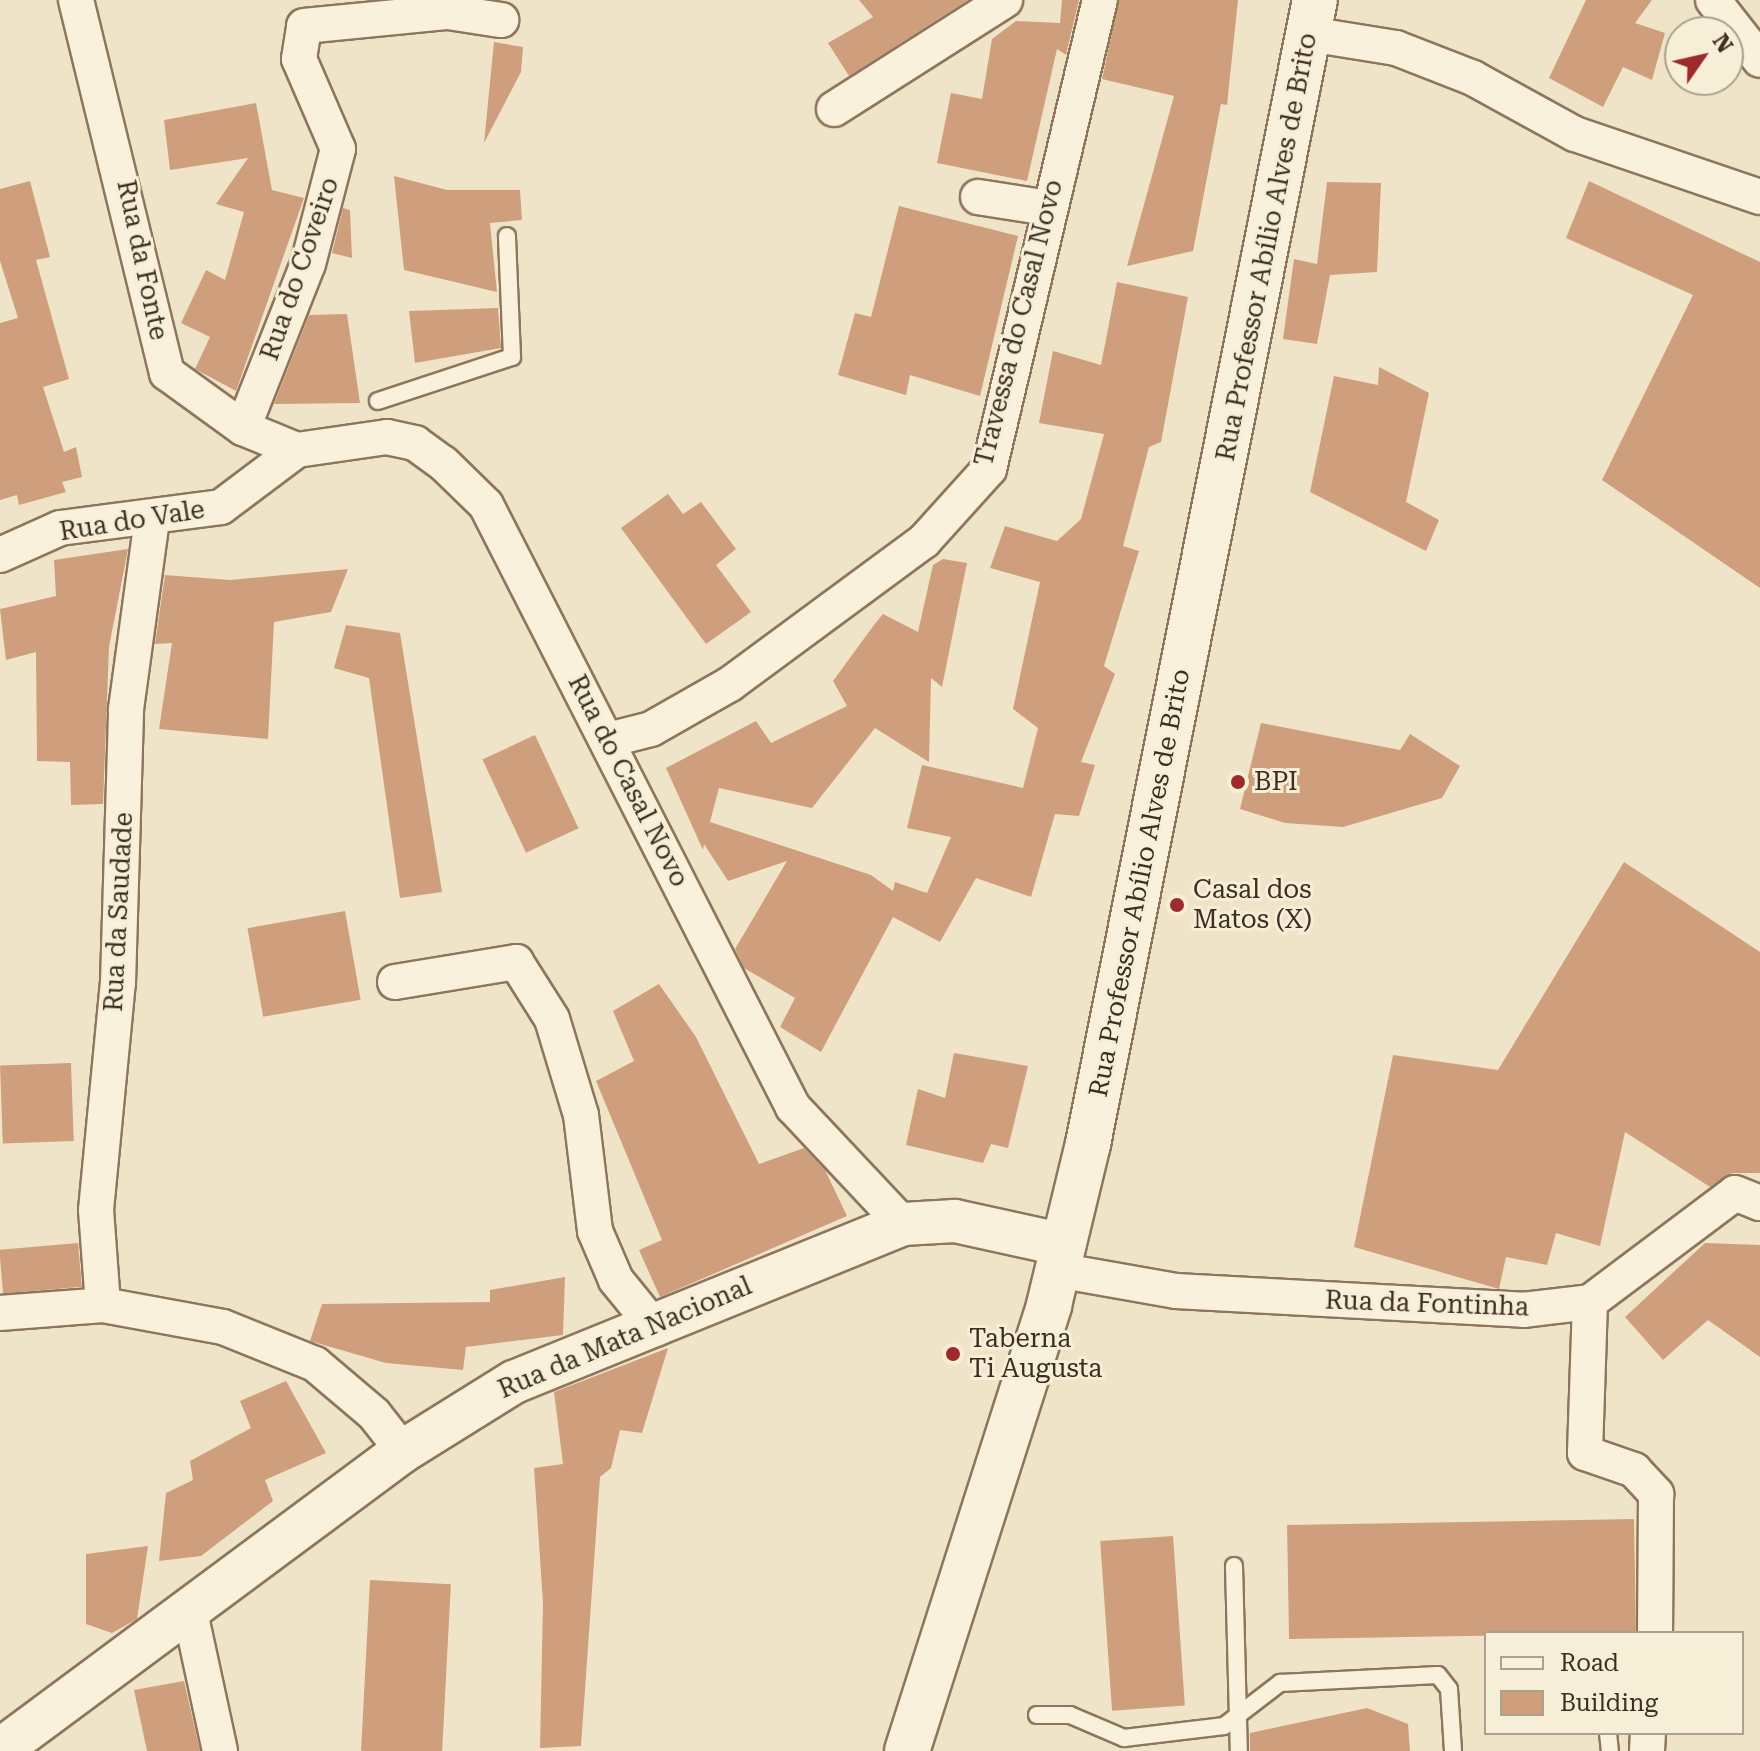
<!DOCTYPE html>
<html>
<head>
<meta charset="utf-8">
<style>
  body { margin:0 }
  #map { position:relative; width:1760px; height:1751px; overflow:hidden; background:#f0e4c8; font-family:"Roboto Serif",serif }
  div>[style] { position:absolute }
  .building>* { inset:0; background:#cf9f7d; transform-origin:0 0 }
  .roads { filter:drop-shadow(2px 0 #8d765c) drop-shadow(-2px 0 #8d765c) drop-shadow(0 2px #8d765c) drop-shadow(0 -2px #8d765c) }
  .service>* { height:16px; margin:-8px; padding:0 8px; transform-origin:8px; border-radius:8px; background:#faf1dc }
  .minor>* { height:34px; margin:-17px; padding:0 17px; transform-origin:17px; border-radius:17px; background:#faf1dc }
  .tertiary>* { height:42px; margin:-21px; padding:0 21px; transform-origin:21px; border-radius:21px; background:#faf1dc }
  .secondary>* { height:44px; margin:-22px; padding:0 22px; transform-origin:22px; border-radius:22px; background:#faf1dc }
  .dots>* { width:22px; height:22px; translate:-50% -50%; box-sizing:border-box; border:4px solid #f7eed8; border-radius:50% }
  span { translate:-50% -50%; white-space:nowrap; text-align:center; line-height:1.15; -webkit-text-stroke:6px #f7eed8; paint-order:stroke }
  .street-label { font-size:26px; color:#3d2e20 }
  .poi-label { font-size:26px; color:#3d2e20 }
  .left { translate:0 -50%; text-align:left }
  .legend { position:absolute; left:1484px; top:1631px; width:260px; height:104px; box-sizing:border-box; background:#f7eed8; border:2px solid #ada18e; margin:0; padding:10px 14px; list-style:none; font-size:24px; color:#3d2e20 }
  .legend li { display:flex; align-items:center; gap:16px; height:40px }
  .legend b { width:40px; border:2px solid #ada18e }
  .north { position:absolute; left:1664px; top:16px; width:80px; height:80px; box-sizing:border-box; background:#f7eed8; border:2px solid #ada18e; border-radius:50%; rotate:56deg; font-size:22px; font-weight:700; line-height:32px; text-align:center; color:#3d2e20 }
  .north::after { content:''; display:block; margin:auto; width:28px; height:36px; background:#9e2a2b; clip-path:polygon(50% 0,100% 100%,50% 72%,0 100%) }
</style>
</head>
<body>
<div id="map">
  <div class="building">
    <i style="clip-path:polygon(859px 0,968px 0,849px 76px,828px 43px,873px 17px)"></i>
    <i style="clip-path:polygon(1062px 0,1079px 0,1066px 55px,1057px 49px,1027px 181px,937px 163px,951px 93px,982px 99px,992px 39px,1016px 21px,1060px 23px)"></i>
    <i style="clip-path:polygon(1119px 0,1238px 0,1227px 105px,1221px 104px,1193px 251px,1127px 266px,1174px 96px,1102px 79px)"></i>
    <i style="clip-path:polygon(1586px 0,1652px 0,1635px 23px,1665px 33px,1652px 80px,1623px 67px,1603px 107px,1549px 78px)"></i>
    <i style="clip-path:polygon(494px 42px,523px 47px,521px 72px,484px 143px)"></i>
    <i style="clip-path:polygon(256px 103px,272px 190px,304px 198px,236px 391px,195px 369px,210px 337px,181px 323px,206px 270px,225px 280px,244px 212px,216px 204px,248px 158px,170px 170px,164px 120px)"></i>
    <i style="clip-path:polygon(394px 176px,447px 190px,520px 190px,522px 220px,490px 223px,497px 292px,404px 270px)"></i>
    <i style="clip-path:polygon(30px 181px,50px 257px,36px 260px,69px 379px,43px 387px,64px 452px,76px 447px,82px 477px,62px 482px,66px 492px,19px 505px,17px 495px,0 500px,0 323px,18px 318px,0 261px,0 189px)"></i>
    <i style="clip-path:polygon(1589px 181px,1760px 262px,1760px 588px,1602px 480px,1693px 295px,1566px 238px)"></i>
    <i style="clip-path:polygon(1327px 182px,1381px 183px,1377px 272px,1330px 275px,1317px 344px,1283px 339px,1294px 259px,1317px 264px)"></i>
    <i style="clip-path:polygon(899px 206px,1018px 236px,980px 396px,910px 375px,906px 395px,838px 375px,855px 313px,871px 317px)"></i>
    <i style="clip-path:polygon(343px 208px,350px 210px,352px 258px,332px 253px)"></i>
    <i style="clip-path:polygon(1117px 282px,1188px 297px,1161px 442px,1149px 447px,1123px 546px,1139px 551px,1104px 666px,1115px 674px,1081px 762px,1095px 765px,1079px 816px,1055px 814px,1031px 897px,976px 878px,940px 942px,893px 917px,821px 1052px,780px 1027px,795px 998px,744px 968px,735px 949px,787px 861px,728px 881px,704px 844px,703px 850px,666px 768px,756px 721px,771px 743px,847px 706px,833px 681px,874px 625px,883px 614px,918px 632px,933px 565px,943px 559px,967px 563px,942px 687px,931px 678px,929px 762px,875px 728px,812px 808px,719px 788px,710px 822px,871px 875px,893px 891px,895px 882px,927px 893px,951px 837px,907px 828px,922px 765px,1023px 788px,1038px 728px,1013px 709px,1040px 582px,990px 568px,1005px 526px,1057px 541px,1081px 519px,1104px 434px,1039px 423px,1053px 351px,1101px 365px)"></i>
    <i style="clip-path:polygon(498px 308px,501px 348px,415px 363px,409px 311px)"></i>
    <i style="clip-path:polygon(347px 314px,360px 403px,274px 404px,309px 315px)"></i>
    <i style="clip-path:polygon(1379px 367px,1429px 393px,1406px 502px,1439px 520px,1426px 551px,1310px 492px,1334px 376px,1378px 385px)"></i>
    <i style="clip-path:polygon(668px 494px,683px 514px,701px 502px,736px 549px,716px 565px,751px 612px,706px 644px,621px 528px)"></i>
    <i style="clip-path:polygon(128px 549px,109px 647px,103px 804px,71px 805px,70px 762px,37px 761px,36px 652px,6px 660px,0 609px,56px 596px,54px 560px)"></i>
    <i style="clip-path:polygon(348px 569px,331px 612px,274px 622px,268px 739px,159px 729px,172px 643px,155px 644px,165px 575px,230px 580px)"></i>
    <i style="clip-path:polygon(346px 625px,400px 633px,442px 892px,400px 898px,369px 678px,334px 668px)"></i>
    <i style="clip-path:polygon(1261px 723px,1400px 750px,1410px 734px,1460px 766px,1442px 798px,1343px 827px,1285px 823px,1240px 809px)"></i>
    <i style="left:535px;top:735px;width:103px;height:58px;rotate:65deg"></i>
    <i style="clip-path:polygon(1624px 862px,1760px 952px,1760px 1173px,1732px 1173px,1710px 1187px,1625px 1132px,1600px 1246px,1556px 1233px,1547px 1265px,1506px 1257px,1499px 1289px,1354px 1247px,1393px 1055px,1498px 1070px)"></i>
    <i style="left:345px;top:911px;width:90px;height:99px;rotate:80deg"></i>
    <i style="clip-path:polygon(659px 984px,696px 1037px,759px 1164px,804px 1148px,825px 1170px,847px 1216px,660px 1297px,639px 1250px,662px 1240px,596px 1081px,634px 1061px,613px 1011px)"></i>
    <i style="clip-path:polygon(954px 1053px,1028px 1066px,1008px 1148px,991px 1144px,983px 1163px,906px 1145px,918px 1089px,945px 1098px)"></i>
    <i style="left:71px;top:1063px;width:78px;height:71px;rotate:88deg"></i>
    <i style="left:78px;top:1243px;width:44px;height:79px;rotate:85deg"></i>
    <i style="clip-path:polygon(1705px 1243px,1760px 1245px,1760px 1357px,1708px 1320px,1663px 1360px,1625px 1317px)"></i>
    <i style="clip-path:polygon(565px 1277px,563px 1335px,466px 1347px,463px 1370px,386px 1363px,310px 1341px,322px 1304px,490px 1302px,490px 1290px)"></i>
    <i style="clip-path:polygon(668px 1348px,642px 1433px,620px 1430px,611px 1468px,600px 1477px,581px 1746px,540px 1748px,543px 1603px,534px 1468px,563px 1464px,554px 1392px)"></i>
    <i style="clip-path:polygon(286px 1381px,326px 1453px,265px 1480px,273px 1501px,201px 1556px,159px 1561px,166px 1493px,193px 1480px,190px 1461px,251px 1428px,240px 1401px)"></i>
    <i style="left:1634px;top:1519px;width:114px;height:347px;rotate:89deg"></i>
    <i style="left:1173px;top:1536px;width:170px;height:73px;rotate:86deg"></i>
    <i style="clip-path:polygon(148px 1546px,137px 1619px,112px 1633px,86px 1624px,86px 1554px)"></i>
    <i style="left:370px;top:1580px;width:81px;height:171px;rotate:3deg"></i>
    <i style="clip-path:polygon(184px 1681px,200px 1751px,147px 1751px,134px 1690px)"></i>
    <i style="clip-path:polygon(1367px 1708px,1408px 1724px,1410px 1751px,1250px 1751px,1250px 1733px)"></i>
  </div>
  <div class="roads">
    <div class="service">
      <i style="left:378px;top:401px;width:141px;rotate:-18.2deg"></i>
      <i style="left:512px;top:357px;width:121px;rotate:-92.4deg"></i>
      <i style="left:1234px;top:1566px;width:185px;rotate:88.5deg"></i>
      <i style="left:1037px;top:1715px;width:33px"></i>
      <i style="left:1070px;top:1715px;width:59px;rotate:23.1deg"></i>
      <i style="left:1124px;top:1738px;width:101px;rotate:-6.8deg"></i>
      <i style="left:1224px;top:1726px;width:71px;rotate:-37.5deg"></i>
      <i style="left:1280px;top:1683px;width:158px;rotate:-2.9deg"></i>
      <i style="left:1438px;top:1675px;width:18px;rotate:52deg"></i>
      <i style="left:1449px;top:1689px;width:62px;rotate:86.3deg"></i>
      <i style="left:1608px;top:1733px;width:18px;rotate:84deg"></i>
    </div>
    <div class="minor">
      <i style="left:76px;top:0;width:384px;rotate:76.3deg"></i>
      <i style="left:167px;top:373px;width:94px;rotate:35.9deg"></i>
      <i style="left:243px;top:428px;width:58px;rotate:22.2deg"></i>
      <i style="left:1713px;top:0;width:76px;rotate:51.9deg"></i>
      <i style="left:1309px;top:34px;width:88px;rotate:9.1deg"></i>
      <i style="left:1396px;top:48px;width:83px;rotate:21.3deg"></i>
      <i style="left:1473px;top:78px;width:116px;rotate:28.8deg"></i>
      <i style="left:1575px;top:134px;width:195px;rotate:18.8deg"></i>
      <i style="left:834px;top:109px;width:203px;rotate:-32.5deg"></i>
      <i style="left:978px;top:197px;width:71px;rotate:8.9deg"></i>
      <i style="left:243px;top:428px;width:176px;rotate:-68.4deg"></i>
      <i style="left:308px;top:264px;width:119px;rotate:-75.4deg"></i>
      <i style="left:338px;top:149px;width:98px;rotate:-113.4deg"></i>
      <i style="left:299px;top:59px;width:33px;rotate:-81deg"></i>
      <i style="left:304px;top:26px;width:145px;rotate:-5.6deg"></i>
      <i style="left:448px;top:12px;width:54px;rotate:8.6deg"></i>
      <i style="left:0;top:555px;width:66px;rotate:-24.2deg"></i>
      <i style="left:60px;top:528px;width:162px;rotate:-7.4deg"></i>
      <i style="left:221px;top:507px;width:95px;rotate:-36.9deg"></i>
      <i style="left:297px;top:450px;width:91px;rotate:-8.2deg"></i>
      <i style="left:387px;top:437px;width:29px;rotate:12deg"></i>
      <i style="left:415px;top:443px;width:34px;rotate:36deg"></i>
      <i style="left:443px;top:463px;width:60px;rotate:44.3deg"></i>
      <i style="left:486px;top:505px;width:676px;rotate:62.98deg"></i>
      <i style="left:793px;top:1107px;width:161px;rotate:46.8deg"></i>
      <i style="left:608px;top:740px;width:44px;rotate:-14.3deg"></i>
      <i style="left:651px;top:729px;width:91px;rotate:-29.7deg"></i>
      <i style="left:730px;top:684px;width:241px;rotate:-36.4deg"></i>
      <i style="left:924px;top:541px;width:97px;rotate:-47.9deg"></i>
      <i style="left:989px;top:469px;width:482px;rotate:-76.7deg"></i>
      <i style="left:395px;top:982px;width:123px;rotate:-9.4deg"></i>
      <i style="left:516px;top:962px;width:67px;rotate:57.7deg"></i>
      <i style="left:552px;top:1019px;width:100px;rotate:73.2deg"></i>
      <i style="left:581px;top:1115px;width:117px;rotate:83.1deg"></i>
      <i style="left:595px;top:1231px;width:53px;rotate:66.8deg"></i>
      <i style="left:616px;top:1280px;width:63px;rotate:50.8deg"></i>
      <i style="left:1057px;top:1270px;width:121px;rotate:10deg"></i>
      <i style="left:1176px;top:1291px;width:348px;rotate:3.1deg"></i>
      <i style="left:1523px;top:1310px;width:67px;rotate:-6.8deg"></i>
      <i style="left:1590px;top:1302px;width:181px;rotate:-36.9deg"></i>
      <i style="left:1735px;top:1193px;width:27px;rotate:22deg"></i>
      <i style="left:1590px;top:1302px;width:151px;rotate:91.9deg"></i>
      <i style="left:1585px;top:1453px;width:52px;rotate:19.1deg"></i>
      <i style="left:1634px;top:1470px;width:33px;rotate:47deg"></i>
      <i style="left:1656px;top:1494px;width:139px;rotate:90.4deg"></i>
      <i style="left:103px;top:1305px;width:95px;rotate:-94.2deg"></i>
      <i style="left:96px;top:1210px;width:228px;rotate:-84.5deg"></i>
      <i style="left:118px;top:983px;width:274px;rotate:-88.3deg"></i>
      <i style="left:126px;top:709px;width:192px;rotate:-82.2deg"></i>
      <i style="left:0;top:1313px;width:103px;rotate:-4.4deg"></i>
      <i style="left:103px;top:1305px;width:122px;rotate:10.4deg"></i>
      <i style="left:223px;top:1327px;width:99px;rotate:21.9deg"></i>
      <i style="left:315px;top:1364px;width:77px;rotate:40.3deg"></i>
      <i style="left:374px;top:1414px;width:47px;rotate:51.9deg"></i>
      <i style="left:190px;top:1612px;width:142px;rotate:77.8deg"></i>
      <i style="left:1647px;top:1751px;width:18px;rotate:-87deg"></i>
    </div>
    <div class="tertiary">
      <i style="left:0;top:1750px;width:502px;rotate:-36.57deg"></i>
      <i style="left:403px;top:1451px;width:131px;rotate:-31.9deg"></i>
      <i style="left:514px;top:1382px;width:420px;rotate:-22.1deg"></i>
      <i style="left:903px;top:1224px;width:52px;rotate:-3.3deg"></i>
      <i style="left:955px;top:1221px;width:112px;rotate:12.4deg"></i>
    </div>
    <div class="secondary">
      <i style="left:907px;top:1751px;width:468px;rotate:-72.3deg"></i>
      <i style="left:1049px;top:1305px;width:166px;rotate:-76.4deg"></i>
      <i style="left:1088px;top:1144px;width:1166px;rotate:-78.78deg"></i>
    </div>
  </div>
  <div class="dots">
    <i style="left:1238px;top:782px;background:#9e2a2b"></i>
    <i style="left:1177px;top:905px;background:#9e2a2b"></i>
    <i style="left:953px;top:1354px;background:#9e2a2b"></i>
  </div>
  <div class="street-label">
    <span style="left:1267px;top:247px;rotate:-79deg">Rua Professor Abílio Alves de Brito</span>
    <span style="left:142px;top:260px;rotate:78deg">Rua da Fonte</span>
    <span style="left:300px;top:269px;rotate:-71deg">Rua do Coveiro</span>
    <span style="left:1019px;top:323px;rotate:-76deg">Travessa do Casal Novo</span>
    <span style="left:132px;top:521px;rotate:-9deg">Rua do Vale</span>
    <span style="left:628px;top:781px;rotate:63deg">Rua do Casal Novo</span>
    <span style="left:1140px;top:883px;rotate:-79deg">Rua Professor Abílio Alves de Brito</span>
    <span style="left:119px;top:912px;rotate:-87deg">Rua da Saudade</span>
    <span style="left:1427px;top:1304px;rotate:2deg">Rua da Fontinha</span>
    <span style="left:625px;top:1338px;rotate:-23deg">Rua da Mata Nacional</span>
  </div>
  <div class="poi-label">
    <span class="left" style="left:1254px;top:782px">BPI</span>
    <span class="left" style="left:1193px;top:905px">Casal dos<br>Matos (X)</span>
    <span class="left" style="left:969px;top:1354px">Taberna<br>Ti Augusta</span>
  </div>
  <ul class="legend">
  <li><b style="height:10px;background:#faf1dc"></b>Road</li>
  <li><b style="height:22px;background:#cf9f7d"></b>Building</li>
  </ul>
  <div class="north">N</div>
</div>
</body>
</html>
